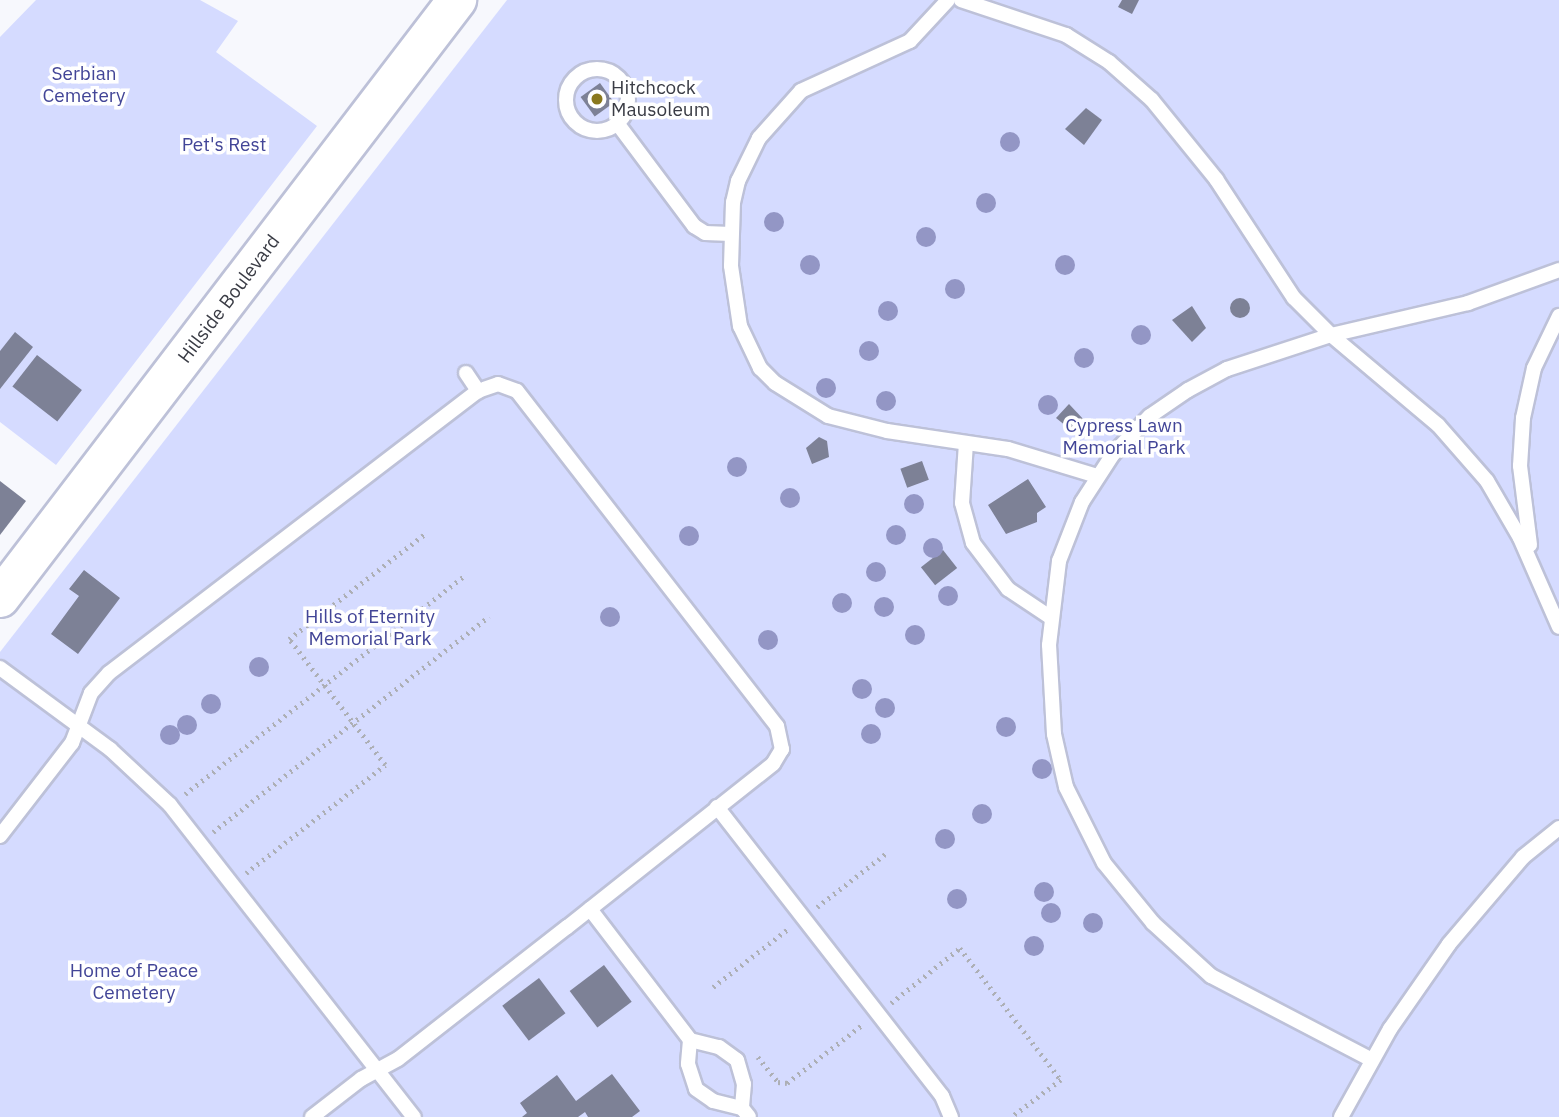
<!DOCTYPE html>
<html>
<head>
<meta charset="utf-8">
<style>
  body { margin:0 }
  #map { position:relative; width:1559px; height:1117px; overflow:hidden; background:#f7f8fd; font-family:"IBM Plex Sans",sans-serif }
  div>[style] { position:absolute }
  .green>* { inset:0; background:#d5dbff }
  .building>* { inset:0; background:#7d8196; transform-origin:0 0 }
  .round { border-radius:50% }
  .path>* { height:4.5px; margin-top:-2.25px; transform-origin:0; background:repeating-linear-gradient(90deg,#adafb5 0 2px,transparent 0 7px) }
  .roads { filter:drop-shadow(2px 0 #bdc1d8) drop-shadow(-2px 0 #bdc1d8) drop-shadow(0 2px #bdc1d8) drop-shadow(0 -2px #bdc1d8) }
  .service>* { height:14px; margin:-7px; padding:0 7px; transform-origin:7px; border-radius:7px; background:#fff }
  .service>.ring { margin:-7px; padding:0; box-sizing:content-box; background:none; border:14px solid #fff; border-radius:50% }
  .secondary>* { height:38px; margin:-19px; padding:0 19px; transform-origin:19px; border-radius:19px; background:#fff }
  .trees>* { width:20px; height:20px; margin:-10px; border-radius:50%; background:#9396c5 }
  .dots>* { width:19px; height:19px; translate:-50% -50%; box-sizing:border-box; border:4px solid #fff; border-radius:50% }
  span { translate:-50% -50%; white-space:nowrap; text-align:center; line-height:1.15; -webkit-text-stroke:7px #fff; paint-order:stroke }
  .park-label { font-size:19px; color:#424597 }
  .poi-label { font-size:19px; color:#3a3c45 }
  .left { translate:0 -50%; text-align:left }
  .street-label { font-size:19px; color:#3a3c45 }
</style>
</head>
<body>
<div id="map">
  <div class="green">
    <i style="clip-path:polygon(36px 0,200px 0,238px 21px,216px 52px,317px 126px,56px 465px,0 422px,0 37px)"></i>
    <i style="clip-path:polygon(507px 0,1559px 0,1559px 1117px,0 1117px,0 652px)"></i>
  </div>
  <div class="building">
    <i style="clip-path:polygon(1122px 0,1139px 0,1132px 14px,1118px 7px)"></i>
    <i style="left:600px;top:83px;width:24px;height:24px;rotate:54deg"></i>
    <i style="clip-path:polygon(1086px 108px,1102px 120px,1084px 145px,1065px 129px)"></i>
    <i class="round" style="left:1230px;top:298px;width:20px;height:20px"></i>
    <i style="clip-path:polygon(1192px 306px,1206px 328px,1192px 342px,1172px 320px)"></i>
    <i style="clip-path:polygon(15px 332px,33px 347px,0 389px,0 351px)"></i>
    <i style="left:37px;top:355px;width:57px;height:40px;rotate:38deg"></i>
    <i style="clip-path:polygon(1069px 404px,1085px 421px,1076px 434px,1056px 418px)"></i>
    <i style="clip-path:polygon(819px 437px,827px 441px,829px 457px,812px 464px,806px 448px)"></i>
    <i style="left:922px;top:461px;width:20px;height:23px;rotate:70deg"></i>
    <i style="clip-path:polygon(1028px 479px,1046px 507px,1037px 513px,1037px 522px,1006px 534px,988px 505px)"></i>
    <i style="clip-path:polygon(0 481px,26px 501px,0 535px)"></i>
    <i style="left:943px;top:550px;width:23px;height:28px;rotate:52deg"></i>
    <i style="clip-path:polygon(84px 570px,120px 598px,78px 654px,51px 634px,79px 596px,69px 589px)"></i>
    <i style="left:604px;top:965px;width:46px;height:43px;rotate:53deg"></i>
    <i style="left:539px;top:978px;width:44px;height:46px;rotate:53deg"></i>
    <i style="clip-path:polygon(612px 1074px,640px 1111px,632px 1117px,588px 1117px,585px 1112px,578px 1117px,522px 1117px,527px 1113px,520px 1103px,557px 1075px,576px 1101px)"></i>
  </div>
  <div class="path">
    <i style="left:185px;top:794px;width:353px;rotate:-38deg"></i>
    <i style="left:213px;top:832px;width:350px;rotate:-38deg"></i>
    <i style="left:246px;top:873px;width:176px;rotate:-37.8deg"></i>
    <i style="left:385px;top:765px;width:158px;rotate:-127.3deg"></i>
    <i style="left:289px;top:639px;width:172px;rotate:-37.7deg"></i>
    <i style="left:817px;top:907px;width:90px;rotate:-37.8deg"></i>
    <i style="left:713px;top:987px;width:95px;rotate:-37.7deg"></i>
    <i style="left:891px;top:1003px;width:88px;rotate:-38.6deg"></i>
    <i style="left:960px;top:948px;width:166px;rotate:52.6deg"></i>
    <i style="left:1061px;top:1080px;width:61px;rotate:142.9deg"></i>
    <i style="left:758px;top:1057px;width:32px;rotate:51deg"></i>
    <i style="left:778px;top:1082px;width:9px;rotate:6deg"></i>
    <i style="left:787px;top:1083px;width:95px;rotate:-37.7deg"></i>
  </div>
  <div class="roads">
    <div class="service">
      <i style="left:948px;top:0;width:56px;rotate:132.8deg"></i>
      <i style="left:910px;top:41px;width:120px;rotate:155.4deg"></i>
      <i style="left:801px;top:91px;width:63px;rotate:131.8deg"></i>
      <i style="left:759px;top:138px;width:48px;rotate:116deg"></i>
      <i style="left:738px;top:181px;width:22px;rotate:103deg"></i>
      <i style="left:733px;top:202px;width:64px;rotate:91.8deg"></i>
      <i style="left:731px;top:266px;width:61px;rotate:81.5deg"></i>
      <i style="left:740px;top:326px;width:47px;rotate:64.5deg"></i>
      <i style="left:760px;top:368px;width:21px;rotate:45deg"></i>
      <i style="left:775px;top:383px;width:62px;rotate:31.9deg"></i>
      <i style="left:828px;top:416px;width:61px;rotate:14.3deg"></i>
      <i style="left:887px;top:431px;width:122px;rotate:8.5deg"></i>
      <i style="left:1008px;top:449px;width:93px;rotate:16.9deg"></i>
      <i style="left:961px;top:0;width:111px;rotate:18.4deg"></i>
      <i style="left:1066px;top:35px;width:51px;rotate:32.1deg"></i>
      <i style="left:1109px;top:62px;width:57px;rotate:41.5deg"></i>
      <i style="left:1152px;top:100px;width:102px;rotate:51deg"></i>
      <i style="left:1216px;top:179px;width:142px;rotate:56.8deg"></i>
      <i style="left:1294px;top:298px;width:52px;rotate:45deg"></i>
      <i style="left:1331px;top:335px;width:140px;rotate:40.1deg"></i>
      <i style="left:1438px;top:425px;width:74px;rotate:48.8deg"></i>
      <i style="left:1487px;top:481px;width:66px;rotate:59.9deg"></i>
      <i style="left:1520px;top:538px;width:97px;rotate:66.3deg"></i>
      <i class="ring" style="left:566px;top:69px;width:48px;height:48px"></i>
      <i style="left:617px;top:123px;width:129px;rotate:53.2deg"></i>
      <i style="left:694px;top:226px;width:13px;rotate:32deg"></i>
      <i style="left:705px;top:233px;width:26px;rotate:2deg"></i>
      <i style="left:466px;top:373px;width:22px;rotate:56deg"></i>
      <i style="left:966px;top:443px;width:60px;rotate:93.8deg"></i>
      <i style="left:962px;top:503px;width:41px;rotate:74.6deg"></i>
      <i style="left:973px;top:543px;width:58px;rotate:52.7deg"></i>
      <i style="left:1008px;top:589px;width:50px;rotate:33.7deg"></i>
      <i style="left:1530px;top:545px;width:80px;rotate:-97.2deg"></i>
      <i style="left:1520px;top:466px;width:48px;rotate:-86.4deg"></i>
      <i style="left:1523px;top:418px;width:51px;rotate:-77.6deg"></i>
      <i style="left:1534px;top:368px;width:58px;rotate:-64.3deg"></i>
      <i style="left:0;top:668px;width:137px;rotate:36.4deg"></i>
      <i style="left:110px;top:749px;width:82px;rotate:43deg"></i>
      <i style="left:170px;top:805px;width:396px;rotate:52deg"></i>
      <i style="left:717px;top:807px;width:366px;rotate:52.1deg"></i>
      <i style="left:942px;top:1096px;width:23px;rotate:67deg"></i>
      <i style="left:0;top:836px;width:118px;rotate:-52.3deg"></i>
      <i style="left:72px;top:743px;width:53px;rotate:-69.2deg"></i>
      <i style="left:91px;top:693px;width:27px;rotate:-48deg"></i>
      <i style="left:109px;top:673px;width:464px;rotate:-37.4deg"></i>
      <i style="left:478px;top:391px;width:21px;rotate:-19deg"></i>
      <i style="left:498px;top:384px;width:20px;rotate:20deg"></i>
      <i style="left:517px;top:391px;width:424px;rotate:52.2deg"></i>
      <i style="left:777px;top:726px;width:24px;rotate:78deg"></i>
      <i style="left:782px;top:749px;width:17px;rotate:121deg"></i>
      <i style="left:773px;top:764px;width:263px;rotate:141.6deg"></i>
      <i style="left:567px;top:927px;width:214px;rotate:142deg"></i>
      <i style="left:398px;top:1059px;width:42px;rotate:151.6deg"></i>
      <i style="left:361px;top:1079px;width:62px;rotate:142.2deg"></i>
      <i style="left:590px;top:909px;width:165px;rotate:52.6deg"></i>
      <i style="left:690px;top:1040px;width:30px;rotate:14deg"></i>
      <i style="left:719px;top:1047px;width:22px;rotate:36deg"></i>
      <i style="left:737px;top:1060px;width:25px;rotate:74deg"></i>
      <i style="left:744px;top:1084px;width:24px;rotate:95deg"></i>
      <i style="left:690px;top:1040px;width:24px;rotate:95deg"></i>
      <i style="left:688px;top:1064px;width:26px;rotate:72deg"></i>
      <i style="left:696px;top:1089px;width:21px;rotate:35deg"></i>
      <i style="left:713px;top:1101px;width:30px;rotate:14deg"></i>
      <i style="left:742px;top:1108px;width:11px;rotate:52deg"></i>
      <i style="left:1372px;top:1060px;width:182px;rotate:-152.4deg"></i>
      <i style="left:1211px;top:976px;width:79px;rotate:-137.6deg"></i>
      <i style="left:1153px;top:923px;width:77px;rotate:-129.2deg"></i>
      <i style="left:1104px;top:863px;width:85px;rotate:-116.6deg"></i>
      <i style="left:1066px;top:787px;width:54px;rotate:-102.8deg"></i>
      <i style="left:1054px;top:734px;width:89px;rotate:-93.2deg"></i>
      <i style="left:1049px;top:645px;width:85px;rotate:-83.2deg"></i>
      <i style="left:1059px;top:561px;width:63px;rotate:-68.7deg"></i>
      <i style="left:1082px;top:502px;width:57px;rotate:-57.1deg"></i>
      <i style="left:1113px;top:454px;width:53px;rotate:-45.8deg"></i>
      <i style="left:1150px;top:416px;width:46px;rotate:-34.4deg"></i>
      <i style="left:1188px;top:390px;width:44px;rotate:-28.3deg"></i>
      <i style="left:1227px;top:369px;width:109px;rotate:-18.1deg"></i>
      <i style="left:1331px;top:335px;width:141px;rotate:-13.1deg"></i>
      <i style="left:1468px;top:303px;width:97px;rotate:-19.9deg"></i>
      <i style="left:1341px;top:1117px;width:101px;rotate:-60.9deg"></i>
      <i style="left:1390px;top:1029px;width:103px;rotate:-55.2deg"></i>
      <i style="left:1449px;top:944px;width:114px;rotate:-49.6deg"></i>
      <i style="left:1523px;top:857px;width:46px;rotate:-38.9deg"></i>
    </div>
    <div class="secondary">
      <i style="left:0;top:598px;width:753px;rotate:-52.61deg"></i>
    </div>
  </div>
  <div class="trees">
    <i style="left:1010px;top:142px"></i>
    <i style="left:986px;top:203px"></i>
    <i style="left:774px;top:222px"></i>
    <i style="left:926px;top:237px"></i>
    <i style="left:810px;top:265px"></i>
    <i style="left:1065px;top:265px"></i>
    <i style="left:955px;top:289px"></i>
    <i style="left:888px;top:311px"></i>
    <i style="left:1141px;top:335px"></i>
    <i style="left:869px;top:351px"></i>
    <i style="left:1084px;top:358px"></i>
    <i style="left:826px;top:388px"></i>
    <i style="left:886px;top:401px"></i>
    <i style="left:1048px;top:405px"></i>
    <i style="left:737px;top:467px"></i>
    <i style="left:790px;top:498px"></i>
    <i style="left:914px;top:504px"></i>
    <i style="left:896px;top:535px"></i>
    <i style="left:689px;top:536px"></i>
    <i style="left:933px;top:548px"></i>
    <i style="left:876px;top:572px"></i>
    <i style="left:948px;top:596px"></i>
    <i style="left:842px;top:603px"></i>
    <i style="left:884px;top:607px"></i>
    <i style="left:610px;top:617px"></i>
    <i style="left:915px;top:635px"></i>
    <i style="left:768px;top:640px"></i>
    <i style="left:259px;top:667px"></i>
    <i style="left:862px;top:689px"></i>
    <i style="left:211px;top:704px"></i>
    <i style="left:885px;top:708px"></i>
    <i style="left:187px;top:725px"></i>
    <i style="left:1006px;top:727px"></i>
    <i style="left:871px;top:734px"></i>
    <i style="left:170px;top:735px"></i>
    <i style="left:1042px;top:769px"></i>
    <i style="left:982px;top:814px"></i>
    <i style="left:945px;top:839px"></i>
    <i style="left:1044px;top:892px"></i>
    <i style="left:957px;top:899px"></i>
    <i style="left:1051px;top:913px"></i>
    <i style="left:1093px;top:923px"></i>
    <i style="left:1034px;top:946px"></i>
  </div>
  <div class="dots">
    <i style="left:597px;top:99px;background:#8a781d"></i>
  </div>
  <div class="park-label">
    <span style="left:84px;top:85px">Serbian<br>Cemetery</span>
    <span style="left:224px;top:145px">Pet's Rest</span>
    <span style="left:1124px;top:437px">Cypress Lawn<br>Memorial Park</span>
    <span style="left:370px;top:628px">Hills of Eternity<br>Memorial Park</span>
    <span style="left:134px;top:982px">Home of Peace<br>Cemetery</span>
  </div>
  <div class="poi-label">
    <span class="left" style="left:611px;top:99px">Hitchcock<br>Mausoleum</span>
  </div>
  <div class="street-label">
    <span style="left:229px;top:299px;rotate:-53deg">Hillside Boulevard</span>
  </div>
</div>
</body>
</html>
